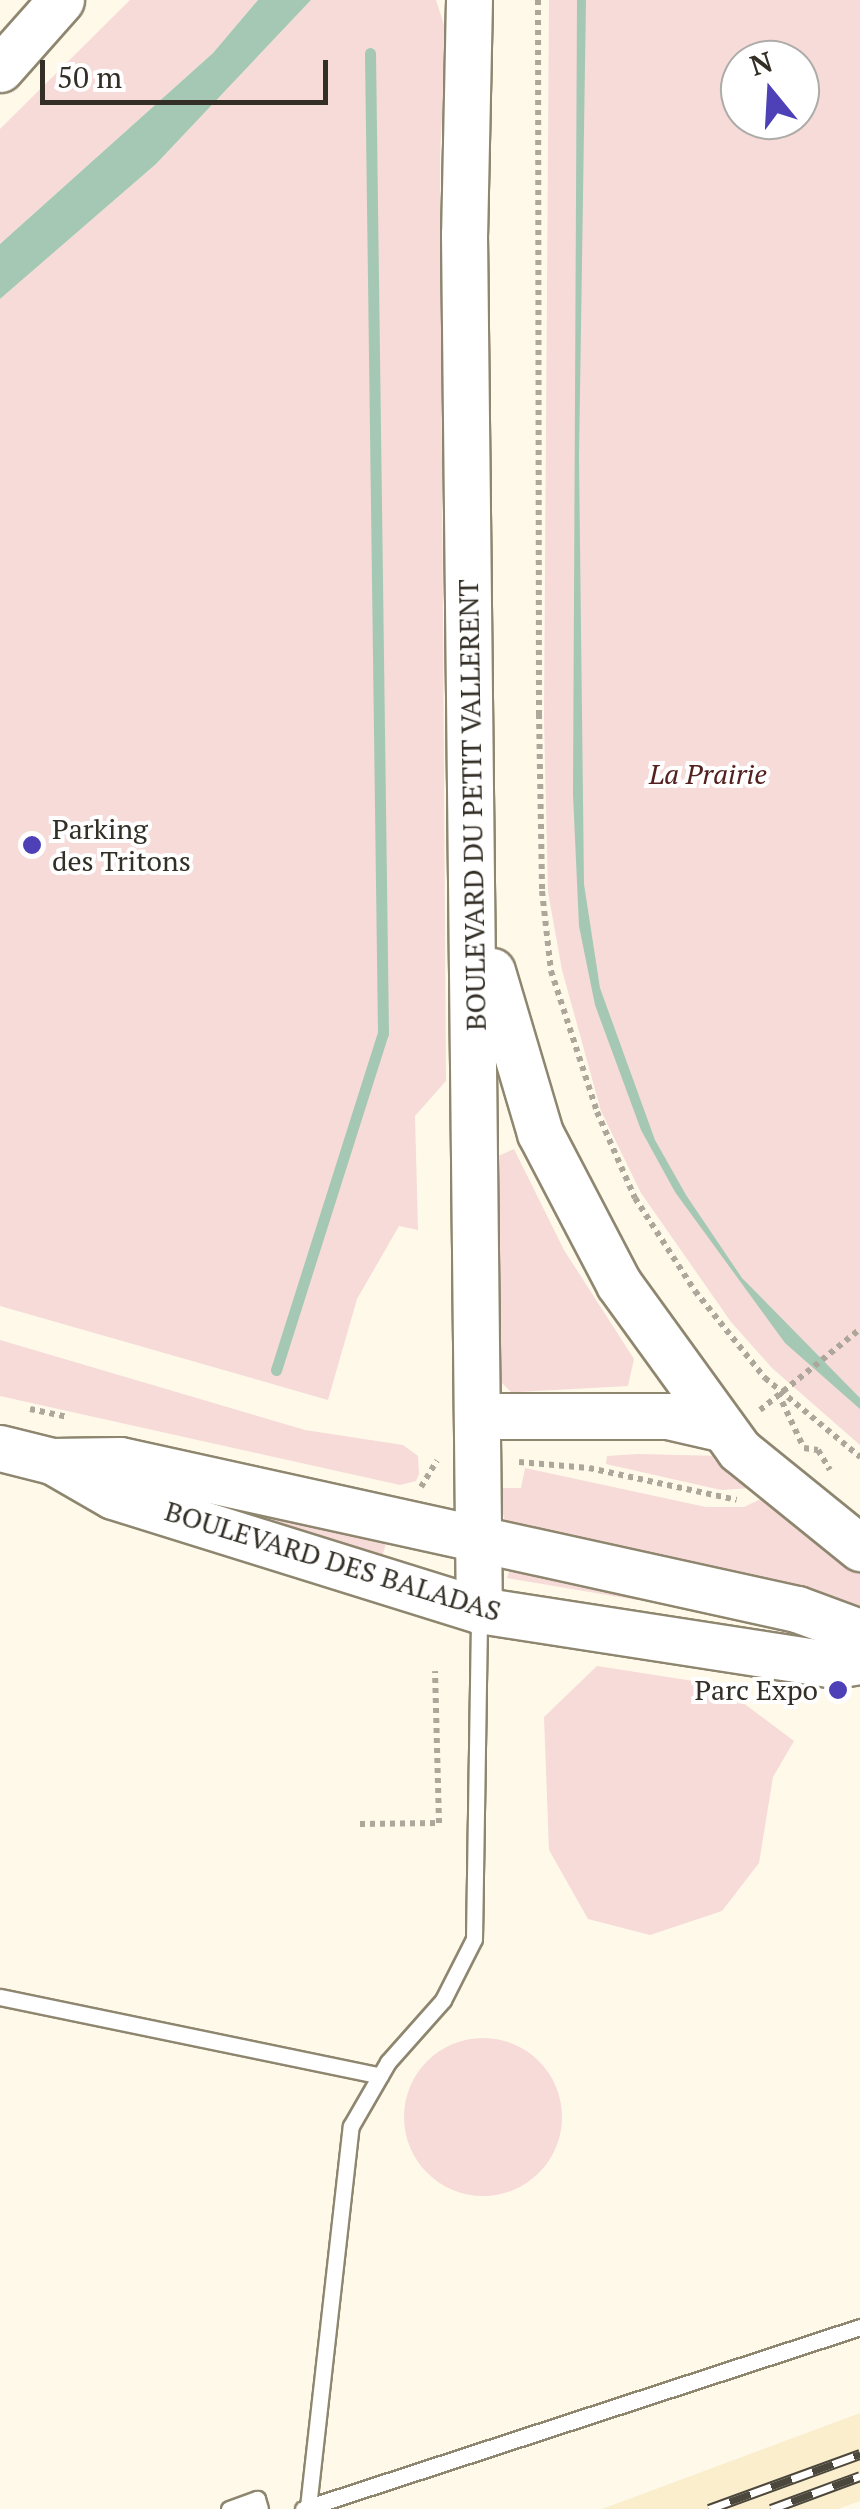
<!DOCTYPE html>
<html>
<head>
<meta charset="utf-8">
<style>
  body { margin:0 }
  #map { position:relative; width:860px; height:2509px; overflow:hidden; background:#fff9ea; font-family:"PT Serif",serif }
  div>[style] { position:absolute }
  .built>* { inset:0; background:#faeecd }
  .green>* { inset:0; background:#f6dbd8 }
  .round { border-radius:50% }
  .water>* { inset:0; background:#a5c8b4 }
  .stream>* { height:11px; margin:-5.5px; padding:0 5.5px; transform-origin:5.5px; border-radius:5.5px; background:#a5c8b4 }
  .path>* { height:6px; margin-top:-3px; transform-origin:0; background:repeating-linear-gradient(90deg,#aca79a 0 5px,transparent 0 10px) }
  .roads { filter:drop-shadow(2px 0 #8e866f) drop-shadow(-2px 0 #8e866f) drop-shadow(0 2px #8e866f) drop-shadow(0 -2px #8e866f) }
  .service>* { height:15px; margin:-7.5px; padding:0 7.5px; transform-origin:7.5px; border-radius:7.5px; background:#fff }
  .secondary>* { height:45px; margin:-22.5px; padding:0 22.5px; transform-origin:22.5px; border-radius:22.5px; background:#fff }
  .rail>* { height:11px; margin-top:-5.5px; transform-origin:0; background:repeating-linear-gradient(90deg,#fff 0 22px,#4b473d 0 44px); box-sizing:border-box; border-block:2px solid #4b473d }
  .dots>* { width:28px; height:28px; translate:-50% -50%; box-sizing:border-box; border:5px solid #fff; border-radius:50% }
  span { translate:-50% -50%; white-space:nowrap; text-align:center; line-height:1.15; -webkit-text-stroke:8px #fff; paint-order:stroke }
  .park-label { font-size:28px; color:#542120; font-style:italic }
  .street-label { font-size:28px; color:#332f26 }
  .poi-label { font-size:28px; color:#332f26 }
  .left { translate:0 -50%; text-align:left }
  .right { translate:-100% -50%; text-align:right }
  .north { position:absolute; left:720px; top:40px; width:100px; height:100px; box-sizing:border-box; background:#fff; border:2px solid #adaca8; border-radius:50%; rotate:342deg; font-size:28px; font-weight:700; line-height:40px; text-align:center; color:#332f26 }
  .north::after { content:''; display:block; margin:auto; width:35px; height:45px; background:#4e41b8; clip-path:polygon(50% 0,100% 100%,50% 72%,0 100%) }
  .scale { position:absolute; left:40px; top:60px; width:288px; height:45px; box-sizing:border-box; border:5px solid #332f26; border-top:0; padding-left:12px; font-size:30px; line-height:35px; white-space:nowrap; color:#332f26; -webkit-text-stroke:8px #fff; paint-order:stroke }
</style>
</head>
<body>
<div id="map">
  <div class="built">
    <i style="clip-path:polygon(860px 2413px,860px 2501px,838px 2509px,602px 2509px)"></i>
  </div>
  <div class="green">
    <i style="clip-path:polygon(130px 0,258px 0,213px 53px,0 244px,0 129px)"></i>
    <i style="clip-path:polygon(311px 0,436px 0,446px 31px,440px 158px,446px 1081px,415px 1116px,418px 1230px,399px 1226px,357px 1299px,328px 1400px,0 1306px,0 299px,156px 164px)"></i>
    <i style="clip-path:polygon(evenodd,549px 0,860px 0,860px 1445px,772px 1368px,731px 1322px,641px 1193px,601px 1111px,562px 970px,548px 892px,544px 719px,549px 0,740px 60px,800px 60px,800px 120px,740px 120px,740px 60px)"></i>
    <i style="clip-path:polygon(514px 1149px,564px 1250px,634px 1359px,628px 1386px,517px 1392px,517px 1398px,498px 1379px,496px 1157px)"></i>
    <i style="clip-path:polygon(0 1340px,305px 1430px,403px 1445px,418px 1456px,419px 1474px,416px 1481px,400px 1485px,0 1396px)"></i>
    <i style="clip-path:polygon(637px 1454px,723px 1456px,751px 1488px,721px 1490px,606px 1464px,607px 1456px)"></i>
    <i style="clip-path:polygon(525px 1468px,706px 1507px,744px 1507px,769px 1495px,860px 1559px,860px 1608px,506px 1525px,496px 1488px,521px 1488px)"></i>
    <i style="clip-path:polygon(214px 1495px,388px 1536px,382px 1557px,210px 1504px)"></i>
    <i style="clip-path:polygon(511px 1567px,636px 1593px,637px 1600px,507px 1578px)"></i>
    <i style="clip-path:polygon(597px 1666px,719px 1685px,794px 1741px,773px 1777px,759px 1863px,722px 1911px,650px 1935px,588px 1919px,549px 1850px,544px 1717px)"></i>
    <i class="round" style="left:404px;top:2038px;width:158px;height:158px"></i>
  </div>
  <div class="water">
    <i style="clip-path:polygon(258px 0,311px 0,156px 164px,0 299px,0 244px,213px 53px)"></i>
    <i style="clip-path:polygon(577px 0,586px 0,579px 458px,584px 884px,600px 988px,655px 1140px,686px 1195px,742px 1278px,860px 1398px,860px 1409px,785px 1343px,675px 1192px,641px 1130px,595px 1005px,579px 926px,573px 795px)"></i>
  </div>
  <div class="stream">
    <i style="left:276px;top:1370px;width:354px;rotate:-72.4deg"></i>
    <i style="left:383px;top:1033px;width:980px;rotate:-90.76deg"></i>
  </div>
  <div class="path">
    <i style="left:538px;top:0;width:714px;rotate:89.92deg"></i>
    <i style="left:539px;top:714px;width:177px;rotate:89deg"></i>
    <i style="left:542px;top:891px;width:81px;rotate:83.6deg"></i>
    <i style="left:551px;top:971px;width:148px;rotate:71.9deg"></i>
    <i style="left:597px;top:1112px;width:94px;rotate:66.2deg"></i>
    <i style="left:635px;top:1198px;width:111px;rotate:57.2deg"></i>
    <i style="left:695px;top:1291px;width:112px;rotate:51.2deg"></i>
    <i style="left:765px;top:1378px;width:124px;rotate:39.7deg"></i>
    <i style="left:778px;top:1393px;width:56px;rotate:64.8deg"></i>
    <i style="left:30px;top:1409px;width:38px;rotate:12deg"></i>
    <i style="left:760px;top:1410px;width:129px;rotate:-39deg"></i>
    <i style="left:804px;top:1448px;width:14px;rotate:8deg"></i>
    <i style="left:818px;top:1450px;width:23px;rotate:59deg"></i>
    <i style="left:519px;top:1462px;width:70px;rotate:4.9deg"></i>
    <i style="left:589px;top:1468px;width:151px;rotate:12.2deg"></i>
    <i style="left:421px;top:1487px;width:31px;rotate:-59deg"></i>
    <i style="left:360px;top:1824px;width:79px;rotate:-0.7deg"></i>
    <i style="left:439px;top:1823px;width:152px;rotate:-91.5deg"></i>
  </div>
  <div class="roads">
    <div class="service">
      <i style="left:0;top:1997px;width:388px;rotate:11.7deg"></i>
      <i style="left:308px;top:2507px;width:383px;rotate:-83.6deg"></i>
      <i style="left:351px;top:2126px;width:74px;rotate:-60deg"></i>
      <i style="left:388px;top:2062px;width:83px;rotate:-48.4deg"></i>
      <i style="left:443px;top:2000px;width:68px;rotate:-63.1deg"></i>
      <i style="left:474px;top:1939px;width:325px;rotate:-89.1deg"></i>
      <i style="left:229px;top:2509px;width:30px;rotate:-20deg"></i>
      <i style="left:257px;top:2499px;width:10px;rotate:73deg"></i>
      <i style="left:303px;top:2509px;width:586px;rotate:-18.09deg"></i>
    </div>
    <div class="secondary">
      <i style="left:469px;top:0;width:234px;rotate:91.2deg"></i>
      <i style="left:464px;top:234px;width:1376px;rotate:89.38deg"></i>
      <i style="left:0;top:69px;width:92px;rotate:-48.5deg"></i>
      <i style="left:492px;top:971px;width:169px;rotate:73.5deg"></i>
      <i style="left:540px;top:1133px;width:170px;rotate:62.4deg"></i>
      <i style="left:619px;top:1284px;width:205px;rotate:54.1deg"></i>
      <i style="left:739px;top:1450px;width:156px;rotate:39deg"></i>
      <i style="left:478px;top:1416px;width:190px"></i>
      <i style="left:668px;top:1416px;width:57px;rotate:13.1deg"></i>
      <i style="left:0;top:1448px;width:54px;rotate:14deg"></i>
      <i style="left:52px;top:1461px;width:68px;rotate:-0.8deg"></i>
      <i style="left:120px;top:1460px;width:693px;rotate:12.41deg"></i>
      <i style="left:797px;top:1609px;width:67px;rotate:20.1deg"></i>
      <i style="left:54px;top:1462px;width:68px;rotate:30deg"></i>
      <i style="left:113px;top:1496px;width:383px;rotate:17.3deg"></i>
      <i style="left:479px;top:1610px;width:360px;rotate:8.8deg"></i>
      <i style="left:835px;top:1665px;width:25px;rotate:-9deg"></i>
    </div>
  </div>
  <div class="rail">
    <i style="left:709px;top:2509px;width:161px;rotate:-20deg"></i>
    <i style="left:771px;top:2509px;width:95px;rotate:-20.3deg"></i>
  </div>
  <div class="dots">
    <i style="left:32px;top:845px;background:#4e41b8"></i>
    <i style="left:838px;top:1690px;background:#4e41b8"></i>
  </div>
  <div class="park-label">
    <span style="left:708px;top:774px">La Prairie</span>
  </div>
  <div class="street-label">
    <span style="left:472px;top:805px;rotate:-91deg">BOULEVARD DU PETIT VALLERENT</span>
    <span style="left:333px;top:1561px;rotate:17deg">BOULEVARD DES BALADAS</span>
  </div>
  <div class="poi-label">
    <span class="left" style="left:52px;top:845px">Parking<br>des Tritons</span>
    <span class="right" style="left:818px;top:1690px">Parc Expo</span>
  </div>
  <div class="north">N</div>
  <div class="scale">50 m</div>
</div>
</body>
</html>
